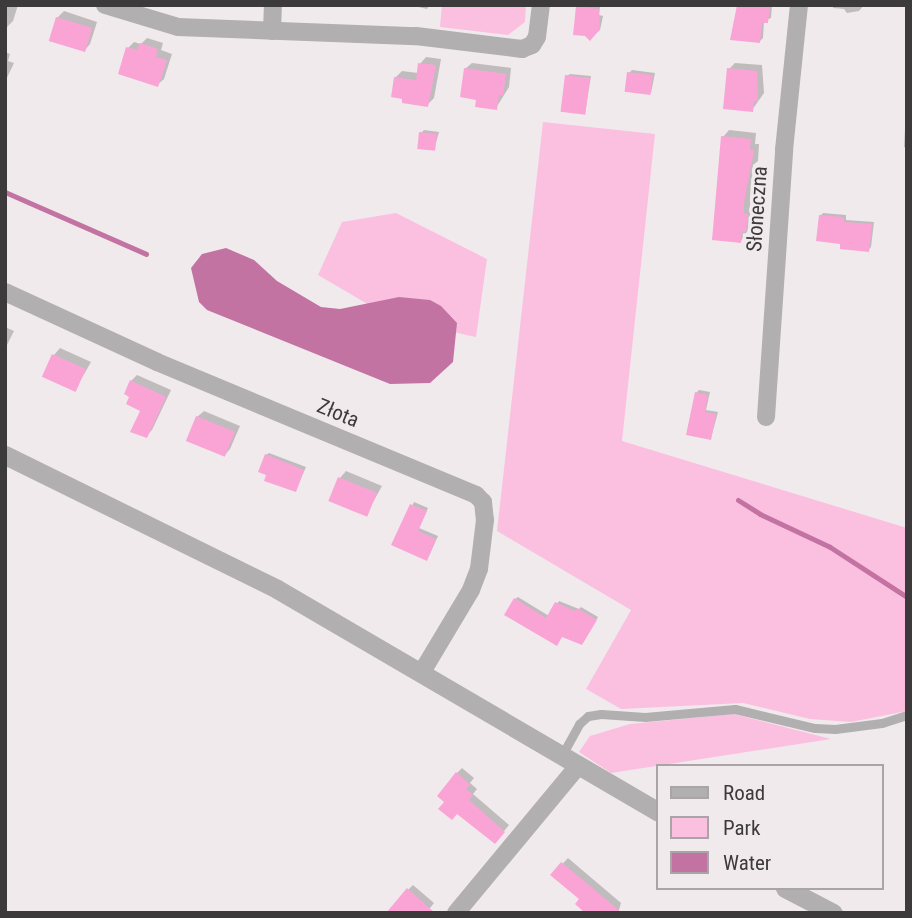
<!DOCTYPE html>
<html>
<head>
<meta charset="utf-8">
<style>
  body { margin:0 }
  #map { position:relative; width:912px; height:918px; overflow:hidden; background:#f1eaed; font-family:"Roboto Condensed",sans-serif }
  div>[style] { position:absolute }
  .green>* { inset:0; background:#fbc0e0 }
  .water>* { inset:0; background:#c373a2 }
  .shadow>* { inset:0; background:#0003 }
  .stream>* { height:5px; margin:-2.5px; padding:0 2.5px; transform-origin:2.5px; border-radius:2.5px; background:#c373a2 }
  .building>* { inset:0; background:#faa4d5; transform-origin:0 0 }
  .service>* { height:9px; margin:-4.5px; padding:0 4.5px; transform-origin:4.5px; border-radius:4.5px; background:#b2afb0 }
  .minor>* { height:18px; margin:-9px; padding:0 9px; transform-origin:9px; border-radius:9px; background:#b2afb0 }
  .tertiary>* { height:19px; margin:-9.5px; padding:0 9.5px; transform-origin:9.5px; border-radius:9.5px; background:#b2afb0 }
  span { translate:-50% -50%; white-space:nowrap; text-align:center; line-height:1.15; -webkit-text-stroke:7px #f1eaed; paint-order:stroke }
  .street-label { font-size:21px; color:#3d3a3b }
  .frame { position:absolute; inset:0; border:7px solid #3d3a3b; pointer-events:none }
  .legend { position:absolute; left:656px; top:764px; width:228px; height:126px; box-sizing:border-box; background:#f1eaed; border:2px solid #a9a4a6; margin:0; padding:9px 12px; list-style:none; font-size:21px; color:#3d3a3b }
  .legend li { display:flex; align-items:center; gap:14px; height:35px }
  .legend b { width:35px; border:2px solid #a9a4a6 }
</style>
</head>
<body>
<div id="map">
  <div class="green">
    <i style="clip-path:polygon(442px 5px,526px 5px,525px 22px,508px 35px,440px 27px)"></i>
    <i style="clip-path:polygon(543px 122px,655px 134px,622px 441px,907px 528px,907px 711px,851px 722px,810px 719px,743px 703px,621px 709px,586px 689px,631px 610px,497px 531px)"></i>
    <i style="clip-path:polygon(396px 213px,487px 259px,476px 337px,393px 319px,318px 275px,342px 222px)"></i>
    <i style="clip-path:polygon(734px 714px,831px 739px,611px 773px,579px 752px,590px 736px,630px 724px)"></i>
  </div>
  <div class="water">
    <i style="clip-path:polygon(226px 248px,254px 260px,277px 281px,321px 307px,340px 309px,399px 297px,430px 300px,441px 306px,457px 323px,453px 362px,430px 383px,390px 384px,207px 310px,199px 302px,191px 268px,202px 254px)"></i>
  </div>
  <div class="shadow">
    <i style="clip-path:polygon(5px 5px,18px 5px,13px 21px,7px 27px)"></i>
    <i style="clip-path:polygon(410px 5px,430px 5px,427px 9px)"></i>
    <i style="clip-path:polygon(580px 5px,600px 7px,599px 15px,603px 16px,600px 30px,590px 39px)"></i>
    <i style="clip-path:polygon(737px 5px,772px 5px,771px 18px,764px 21px,763px 38px,759px 42px)"></i>
    <i style="clip-path:polygon(834px 5px,864px 5px,859px 11px,847px 13px,844px 9px,833px 8px)"></i>
    <i style="clip-path:polygon(64px 11px,97px 22px,90px 44px,84px 51px,57px 18px)"></i>
    <i style="clip-path:polygon(147px 38px,163px 43px,161px 50px,172px 54px,164px 79px,157px 85px,128px 48px,134px 42px,141px 44px)"></i>
    <i style="clip-path:polygon(5px 52px,10px 54px,8px 61px,14px 63px,5px 82px)"></i>
    <i style="clip-path:polygon(426px 57px,441px 59px,434px 98px,427px 105px,395px 78px,402px 71px,418px 73px,420px 64px)"></i>
    <i style="clip-path:polygon(472px 63px,511px 68px,509px 87px,496px 108px,478px 98px,465px 69px)"></i>
    <i style="clip-path:polygon(735px 63px,762px 65px,764px 93px,752px 110px,729px 69px)"></i>
    <i style="clip-path:polygon(632px 70px,655px 73px,651px 93px,629px 73px)"></i>
    <i style="clip-path:polygon(570px 74px,591px 76px,585px 113px,567px 76px)"></i>
    <i style="clip-path:polygon(907px 90px,907px 148px,904px 147px)"></i>
    <i style="clip-path:polygon(424px 130px,439px 132px,434px 150px,421px 133px)"></i>
    <i style="clip-path:polygon(729px 130px,756px 133px,755px 144px,759px 144px,758px 161px,753px 165px,750px 207px,753px 208px,752px 224px,741px 241px,723px 137px)"></i>
    <i style="clip-path:polygon(823px 213px,846px 215px,846px 220px,874px 222px,871px 247px,868px 250px,842px 242px,820px 216px)"></i>
    <i style="clip-path:polygon(5px 327px,14px 331px,5px 349px)"></i>
    <i style="clip-path:polygon(60px 348px,91px 362px,75px 390px,54px 355px)"></i>
    <i style="clip-path:polygon(137px 375px,171px 390px,152px 430px,146px 436px,142px 410px,131px 381px)"></i>
    <i style="clip-path:polygon(699px 390px,710px 392px,706px 410px,718px 412px,711px 438px,696px 393px)"></i>
    <i style="clip-path:polygon(204px 411px,240px 426px,230px 449px,224px 456px,197px 417px)"></i>
    <i style="clip-path:polygon(269px 453px,306px 467px,296px 490px,268px 474px,266px 455px)"></i>
    <i style="clip-path:polygon(346px 471px,382px 486px,367px 513px,330px 500px,340px 478px)"></i>
    <i style="clip-path:polygon(414px 502px,428px 508px,419px 528px,438px 536px,429px 556px,394px 545px)"></i>
    <i style="clip-path:polygon(518px 597px,549px 616px,559px 601px,579px 609px,581px 607px,598px 617px,581px 643px,515px 599px)"></i>
    <i style="clip-path:polygon(462px 768px,474px 778px,470px 783px,477px 789px,473px 794px,509px 825px,500px 836px,446px 802px,457px 773px)"></i>
    <i style="clip-path:polygon(568px 858px,621px 903px,618px 913px,582px 899px,553px 874px)"></i>
    <i style="clip-path:polygon(413px 885px,434px 903px,426px 913px,408px 890px)"></i>
  </div>
  <div class="stream">
    <i style="left:5px;top:192px;width:154px;rotate:23.7deg"></i>
    <i style="left:738px;top:500px;width:26px;rotate:32deg"></i>
    <i style="left:760px;top:514px;width:77px;rotate:25.2deg"></i>
    <i style="left:830px;top:547px;width:92px;rotate:33deg"></i>
  </div>
  <div class="building">
    <i style="clip-path:polygon(737px 5px,770px 5px,768px 23px,762px 23px,760px 43px,730px 40px)"></i>
    <i style="clip-path:polygon(576px 6px,599px 9px,600px 29px,590px 41px,585px 36px,573px 35px)"></i>
    <i style="left:56px;top:17px;width:38px;height:25px;rotate:17deg"></i>
    <i style="clip-path:polygon(140px 43px,158px 49px,156px 57px,167px 60px,158px 87px,118px 74px,126px 47px,137px 50px)"></i>
    <i style="clip-path:polygon(418px 63px,436px 65px,428px 107px,402px 103px,402px 99px,391px 97px,394px 77px,416px 80px)"></i>
    <i style="clip-path:polygon(464px 68px,506px 74px,503px 96px,499px 95px,497px 110px,475px 107px,476px 100px,460px 97px)"></i>
    <i style="clip-path:polygon(727px 68px,757px 71px,758px 101px,754px 101px,753px 112px,723px 109px)"></i>
    <i style="left:627px;top:72px;width:26px;height:20px;rotate:7deg"></i>
    <i style="left:565px;top:75px;width:25px;height:37px;rotate:7deg"></i>
    <i style="left:419px;top:132px;width:18px;height:17px;rotate:6deg"></i>
    <i style="clip-path:polygon(721px 136px,751px 139px,750px 150px,754px 150px,744px 202px,744px 213px,748px 214px,746px 232px,742px 232px,741px 243px,712px 240px)"></i>
    <i style="clip-path:polygon(819px 215px,844px 217px,844px 222px,872px 224px,869px 252px,840px 249px,840px 244px,816px 241px)"></i>
    <i style="left:52px;top:354px;width:37px;height:25px;rotate:24deg"></i>
    <i style="clip-path:polygon(130px 380px,166px 397px,147px 438px,130px 432px,140px 411px,126px 404px,129px 397px,124px 394px)"></i>
    <i style="clip-path:polygon(695px 392px,708px 395px,705px 412px,716px 414px,711px 440px,686px 435px)"></i>
    <i style="left:196px;top:416px;width:42px;height:27px;rotate:22deg"></i>
    <i style="clip-path:polygon(265px 454px,304px 470px,296px 492px,264px 481px,266px 475px,258px 472px)"></i>
    <i style="left:338px;top:477px;width:42px;height:26px;rotate:22deg"></i>
    <i style="clip-path:polygon(410px 504px,427px 511px,418px 531px,436px 539px,427px 561px,391px 545px)"></i>
    <i style="clip-path:polygon(514px 598px,546px 618px,555px 602px,575px 611px,577px 608px,597px 620px,582px 645px,562px 637px,557px 646px,504px 615px)"></i>
    <i style="clip-path:polygon(456px 772px,470px 785px,466px 789px,473px 795px,469px 800px,505px 832px,495px 844px,457px 814px,452px 820px,438px 809px,444px 802px,437px 796px)"></i>
    <i style="clip-path:polygon(561px 862px,590px 886px,622px 913px,585px 913px,575px 904px,579px 899px,550px 875px)"></i>
    <i style="clip-path:polygon(407px 888px,435px 913px,386px 913px)"></i>
  </div>
  <div class="service">
    <i style="left:562px;top:755px;width:35px;rotate:-61deg"></i>
    <i style="left:579px;top:724px;width:12px;rotate:-42deg"></i>
    <i style="left:588px;top:716px;width:13px;rotate:-9deg"></i>
    <i style="left:601px;top:714px;width:44px;rotate:3.9deg"></i>
    <i style="left:645px;top:717px;width:90px;rotate:-5.1deg"></i>
    <i style="left:735px;top:709px;width:82px;rotate:13.4deg"></i>
    <i style="left:815px;top:728px;width:20px;rotate:3deg"></i>
    <i style="left:835px;top:729px;width:47px;rotate:-7.3deg"></i>
    <i style="left:882px;top:723px;width:26px;rotate:-18deg"></i>
  </div>
  <div class="minor">
    <i style="left:105px;top:5px;width:76px;rotate:16.8deg"></i>
    <i style="left:178px;top:27px;width:238px;rotate:2.2deg"></i>
    <i style="left:416px;top:36px;width:107px;rotate:7deg"></i>
    <i style="left:522px;top:49px;width:11px;rotate:-22deg"></i>
    <i style="left:532px;top:45px;width:9px;rotate:-58deg"></i>
    <i style="left:537px;top:37px;width:32px;rotate:-83deg"></i>
    <i style="left:272px;top:31px;width:26px;rotate:-88deg"></i>
    <i style="left:5px;top:292px;width:167px;rotate:24.7deg"></i>
    <i style="left:157px;top:362px;width:346px;rotate:22.6deg"></i>
    <i style="left:476px;top:495px;width:10px;rotate:45deg"></i>
    <i style="left:483px;top:502px;width:18px;rotate:84deg"></i>
    <i style="left:485px;top:520px;width:49px;rotate:97deg"></i>
    <i style="left:479px;top:569px;width:22px;rotate:111deg"></i>
    <i style="left:471px;top:590px;width:96px;rotate:120.9deg"></i>
    <i style="left:766px;top:417px;width:268px;rotate:-86.1deg"></i>
    <i style="left:784px;top:150px;width:146px;rotate:-84.1deg"></i>
    <i style="left:456px;top:913px;width:192px;rotate:-50.3deg"></i>
  </div>
  <div class="tertiary">
    <i style="left:5px;top:455px;width:303px;rotate:26.2deg"></i>
    <i style="left:277px;top:589px;width:441px;rotate:30.3deg"></i>
    <i style="left:785px;top:888px;width:54px;rotate:27.5deg"></i>
  </div>
  <div class="street-label">
    <span style="left:757px;top:209px;rotate:-86deg">Słoneczna</span>
    <span style="left:338px;top:413px;rotate:22deg">Złota</span>
  </div>
  <div class="frame"></div>
  <ul class="legend">
  <li><b style="height:9px;background:#b2afb0"></b>Road</li>
  <li><b style="height:19px;background:#fbc0e0"></b>Park</li>
  <li><b style="height:19px;background:#c373a2"></b>Water</li>
  </ul>
</div>
</body>
</html>
